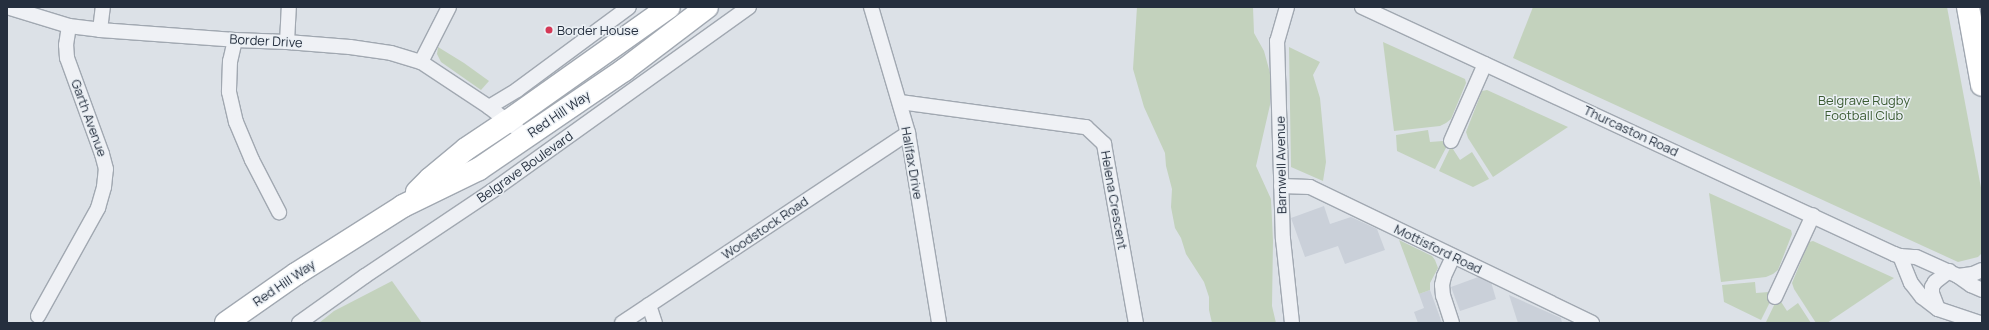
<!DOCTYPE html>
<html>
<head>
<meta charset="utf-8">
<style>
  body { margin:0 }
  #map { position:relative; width:1989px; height:330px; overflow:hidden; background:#dce1e7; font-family:Manrope,sans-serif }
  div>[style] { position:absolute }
  .built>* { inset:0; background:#cad0d9 }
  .green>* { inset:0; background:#c3d2bd }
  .roads { filter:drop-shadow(1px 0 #a1a8b1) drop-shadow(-1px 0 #a1a8b1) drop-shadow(0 1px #a1a8b1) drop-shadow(0 -1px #a1a8b1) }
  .street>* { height:14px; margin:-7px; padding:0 7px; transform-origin:7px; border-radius:7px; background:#eff1f5 }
  .primary>* { height:22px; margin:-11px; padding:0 11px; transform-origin:11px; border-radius:11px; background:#fff }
  .highway>* { height:22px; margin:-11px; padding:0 11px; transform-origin:11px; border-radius:11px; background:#fff }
  .dots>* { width:11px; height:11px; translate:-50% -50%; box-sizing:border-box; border:2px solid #ebf0f5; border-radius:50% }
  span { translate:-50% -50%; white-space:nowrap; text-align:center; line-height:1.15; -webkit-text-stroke:3px #ebf0f5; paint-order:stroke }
  .poi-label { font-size:13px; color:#252f3e }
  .left { translate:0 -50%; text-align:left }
  .street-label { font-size:13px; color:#252f3e }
  .park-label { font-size:13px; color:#3b5b32 }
  .frame { position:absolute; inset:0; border:8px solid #252f3e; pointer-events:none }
</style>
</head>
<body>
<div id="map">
  <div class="built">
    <i style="clip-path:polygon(1324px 206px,1330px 224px,1351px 217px,1377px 229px,1385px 250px,1345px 264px,1338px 246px,1305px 257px,1291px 218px)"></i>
    <i style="clip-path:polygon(1481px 276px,1491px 282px,1496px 299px,1460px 311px,1451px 287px)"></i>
    <i style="clip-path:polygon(1430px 290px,1442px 323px,1418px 323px,1414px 312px,1424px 308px,1419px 294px)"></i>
    <i style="clip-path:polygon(1509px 295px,1561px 318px,1562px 323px,1518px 323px)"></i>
  </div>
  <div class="green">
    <i style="clip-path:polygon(1137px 7px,1253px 7px,1254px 33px,1264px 51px,1270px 73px,1270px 105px,1256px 166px,1271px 199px,1273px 241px,1272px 306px,1276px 323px,1212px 323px,1209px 310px,1209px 297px,1204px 282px,1186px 254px,1181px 238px,1175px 228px,1171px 207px,1172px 189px,1166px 166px,1165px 153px,1144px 107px,1133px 69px)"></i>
    <i style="clip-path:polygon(1533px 7px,1947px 7px,1982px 193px,1982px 253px,1978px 257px,1958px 262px,1513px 58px)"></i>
    <i style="clip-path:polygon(1383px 42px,1465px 79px,1466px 83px,1451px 119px,1446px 123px,1440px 126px,1394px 131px)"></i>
    <i style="clip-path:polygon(438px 47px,464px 63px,489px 81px,481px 90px,441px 62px,437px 54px)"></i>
    <i style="clip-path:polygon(1289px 47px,1320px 62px,1313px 75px,1320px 98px,1326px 162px,1323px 181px,1291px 167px)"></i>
    <i style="clip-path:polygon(1487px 90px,1568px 127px,1493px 177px,1468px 138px,1466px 132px,1482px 91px)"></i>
    <i style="clip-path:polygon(1428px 130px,1430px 142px,1443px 141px,1448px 144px,1435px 169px,1397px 151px,1396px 135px)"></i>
    <i style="clip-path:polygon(1451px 146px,1460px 160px,1472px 152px,1489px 179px,1473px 187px,1439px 171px)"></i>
    <i style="clip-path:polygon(1709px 193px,1791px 230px,1792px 234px,1778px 270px,1773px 274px,1766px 277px,1721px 282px)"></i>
    <i style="clip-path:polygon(1399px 240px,1432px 256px,1435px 260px,1438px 268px,1430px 283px,1430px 290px,1419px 294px)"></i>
    <i style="clip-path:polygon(1813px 241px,1894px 278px,1827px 323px,1816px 323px,1794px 289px,1792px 283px,1809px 242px)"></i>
    <i style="clip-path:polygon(392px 281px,422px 323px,319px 323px,334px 311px)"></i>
    <i style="clip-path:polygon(1755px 282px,1756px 293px,1769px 292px,1774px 294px,1761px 320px,1724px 302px,1722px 285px)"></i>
    <i style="clip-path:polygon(1778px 297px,1787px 311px,1798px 303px,1811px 323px,1766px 322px)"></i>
  </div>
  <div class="roads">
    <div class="street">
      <i style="left:7px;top:7px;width:65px;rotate:17deg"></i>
      <i style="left:69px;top:26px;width:31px;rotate:7deg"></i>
      <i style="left:100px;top:30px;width:135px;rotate:4.2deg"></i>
      <i style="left:235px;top:40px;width:52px;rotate:2.2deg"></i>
      <i style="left:287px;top:42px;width:63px;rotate:4.5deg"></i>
      <i style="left:350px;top:47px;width:41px;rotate:8.3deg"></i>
      <i style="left:391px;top:53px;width:31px;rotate:17deg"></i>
      <i style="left:421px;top:62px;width:82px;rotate:33.5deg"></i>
      <i style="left:489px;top:107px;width:47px;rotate:38.1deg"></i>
      <i style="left:871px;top:7px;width:131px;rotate:73.6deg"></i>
      <i style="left:908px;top:133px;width:193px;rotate:80.7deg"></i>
      <i style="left:1287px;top:7px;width:35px;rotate:106deg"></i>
      <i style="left:1277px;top:41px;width:198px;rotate:88.3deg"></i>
      <i style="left:1283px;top:239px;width:84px;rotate:83.9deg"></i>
      <i style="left:1362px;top:7px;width:587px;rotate:24.9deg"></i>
      <i style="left:1894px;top:254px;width:6px;rotate:18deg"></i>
      <i style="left:1900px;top:256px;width:16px;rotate:4deg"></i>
      <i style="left:1916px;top:257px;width:46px;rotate:24.3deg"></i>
      <i style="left:1958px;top:276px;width:16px;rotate:35deg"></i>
      <i style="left:1971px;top:285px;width:12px;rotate:24deg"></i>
      <i style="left:100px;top:30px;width:23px;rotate:-83deg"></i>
      <i style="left:235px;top:40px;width:22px;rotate:103deg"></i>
      <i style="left:230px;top:61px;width:31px;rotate:92deg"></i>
      <i style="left:229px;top:92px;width:31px;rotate:77deg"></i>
      <i style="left:236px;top:122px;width:41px;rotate:67.2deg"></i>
      <i style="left:252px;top:160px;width:59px;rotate:62.6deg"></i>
      <i style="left:287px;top:42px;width:35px;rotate:-87deg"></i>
      <i style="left:421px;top:62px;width:62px;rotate:-63deg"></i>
      <i style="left:900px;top:102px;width:188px;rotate:7.7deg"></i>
      <i style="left:1086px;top:127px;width:25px;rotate:43deg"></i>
      <i style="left:1104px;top:144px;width:182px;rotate:79.9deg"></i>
      <i style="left:489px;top:107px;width:33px;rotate:-31deg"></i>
      <i style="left:517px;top:90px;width:139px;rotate:-36.5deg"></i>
      <i style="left:1451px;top:141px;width:84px;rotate:-66.2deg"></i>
      <i style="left:1281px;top:186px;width:29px;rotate:2deg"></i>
      <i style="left:1310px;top:187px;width:313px;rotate:25.7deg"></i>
      <i style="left:1900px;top:256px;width:29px;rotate:68deg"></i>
      <i style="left:1911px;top:283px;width:18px;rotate:52deg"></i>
      <i style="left:1922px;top:297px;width:20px;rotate:37deg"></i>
      <i style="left:1938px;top:309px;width:44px;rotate:18.4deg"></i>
      <i style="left:1958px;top:276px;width:15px;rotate:-8deg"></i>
      <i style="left:1973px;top:274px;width:10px;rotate:-24deg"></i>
      <i style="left:1775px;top:297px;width:90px;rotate:-65.1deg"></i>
      <i style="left:649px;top:305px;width:19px;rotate:72deg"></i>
      <i style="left:1938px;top:309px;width:17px;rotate:-111deg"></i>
      <i style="left:1932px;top:293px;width:6px;rotate:-90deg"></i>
      <i style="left:1932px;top:287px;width:6px;rotate:-59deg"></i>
      <i style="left:1935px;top:282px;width:18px;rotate:-38deg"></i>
      <i style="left:38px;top:316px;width:124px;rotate:-60.9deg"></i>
      <i style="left:98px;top:208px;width:22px;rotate:-74deg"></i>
      <i style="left:104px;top:187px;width:18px;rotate:-84deg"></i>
      <i style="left:106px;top:169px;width:16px;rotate:-105deg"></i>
      <i style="left:102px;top:154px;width:102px;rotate:-110deg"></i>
      <i style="left:67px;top:58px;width:13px;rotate:-94deg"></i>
      <i style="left:66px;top:45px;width:19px;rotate:-81deg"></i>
      <i style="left:299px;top:323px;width:81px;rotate:-35.5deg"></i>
      <i style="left:365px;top:276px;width:153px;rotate:-33.8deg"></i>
      <i style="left:492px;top:191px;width:316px;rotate:-35.6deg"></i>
      <i style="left:622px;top:323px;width:343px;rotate:-33.6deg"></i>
      <i style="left:1452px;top:323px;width:28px;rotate:-108deg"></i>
      <i style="left:1443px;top:296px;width:11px;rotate:-95deg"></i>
      <i style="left:1442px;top:285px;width:9px;rotate:-77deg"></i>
      <i style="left:1444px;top:276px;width:21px;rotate:-65deg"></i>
    </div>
    <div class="primary">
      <i style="left:1968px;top:7px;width:79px;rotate:79.8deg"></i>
    </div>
    <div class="highway">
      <i style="left:417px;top:192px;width:18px;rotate:-45deg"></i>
      <i style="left:430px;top:179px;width:47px;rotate:-39.8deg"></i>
      <i style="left:466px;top:149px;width:50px;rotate:-33.7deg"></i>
      <i style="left:508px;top:121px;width:197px;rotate:-35.3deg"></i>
      <i style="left:226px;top:323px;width:85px;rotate:-35deg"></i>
      <i style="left:296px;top:274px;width:127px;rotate:-32.4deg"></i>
      <i style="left:403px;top:206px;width:85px;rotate:-26deg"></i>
      <i style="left:479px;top:169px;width:176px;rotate:-34.3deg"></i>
      <i style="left:624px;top:70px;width:104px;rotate:-37.2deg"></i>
    </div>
  </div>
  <div class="dots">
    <i style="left:549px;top:30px;background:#d53856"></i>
  </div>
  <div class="poi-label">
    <span class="left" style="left:557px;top:30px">Border House</span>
  </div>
  <div class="street-label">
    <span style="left:266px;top:41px;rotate:3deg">Border Drive</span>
    <span style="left:559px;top:114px;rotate:-34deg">Red Hill Way</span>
    <span style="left:89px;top:118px;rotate:70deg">Garth Avenue</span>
    <span style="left:1631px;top:131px;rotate:25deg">Thurcaston Road</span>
    <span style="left:912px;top:163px;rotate:80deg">Halifax Drive</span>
    <span style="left:1281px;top:165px;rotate:-91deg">Barnwell Avenue</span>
    <span style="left:525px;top:167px;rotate:-35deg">Belgrave Boulevard</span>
    <span style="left:1114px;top:200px;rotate:80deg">Helena Crescent</span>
    <span style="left:765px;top:228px;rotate:-34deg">Woodstock Road</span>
    <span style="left:1438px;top:249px;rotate:26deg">Mottisford Road</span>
    <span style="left:284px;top:283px;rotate:-34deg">Red Hill Way</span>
  </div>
  <div class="park-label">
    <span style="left:1864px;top:108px">Belgrave Rugby<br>Football Club</span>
  </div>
  <div class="frame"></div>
</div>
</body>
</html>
